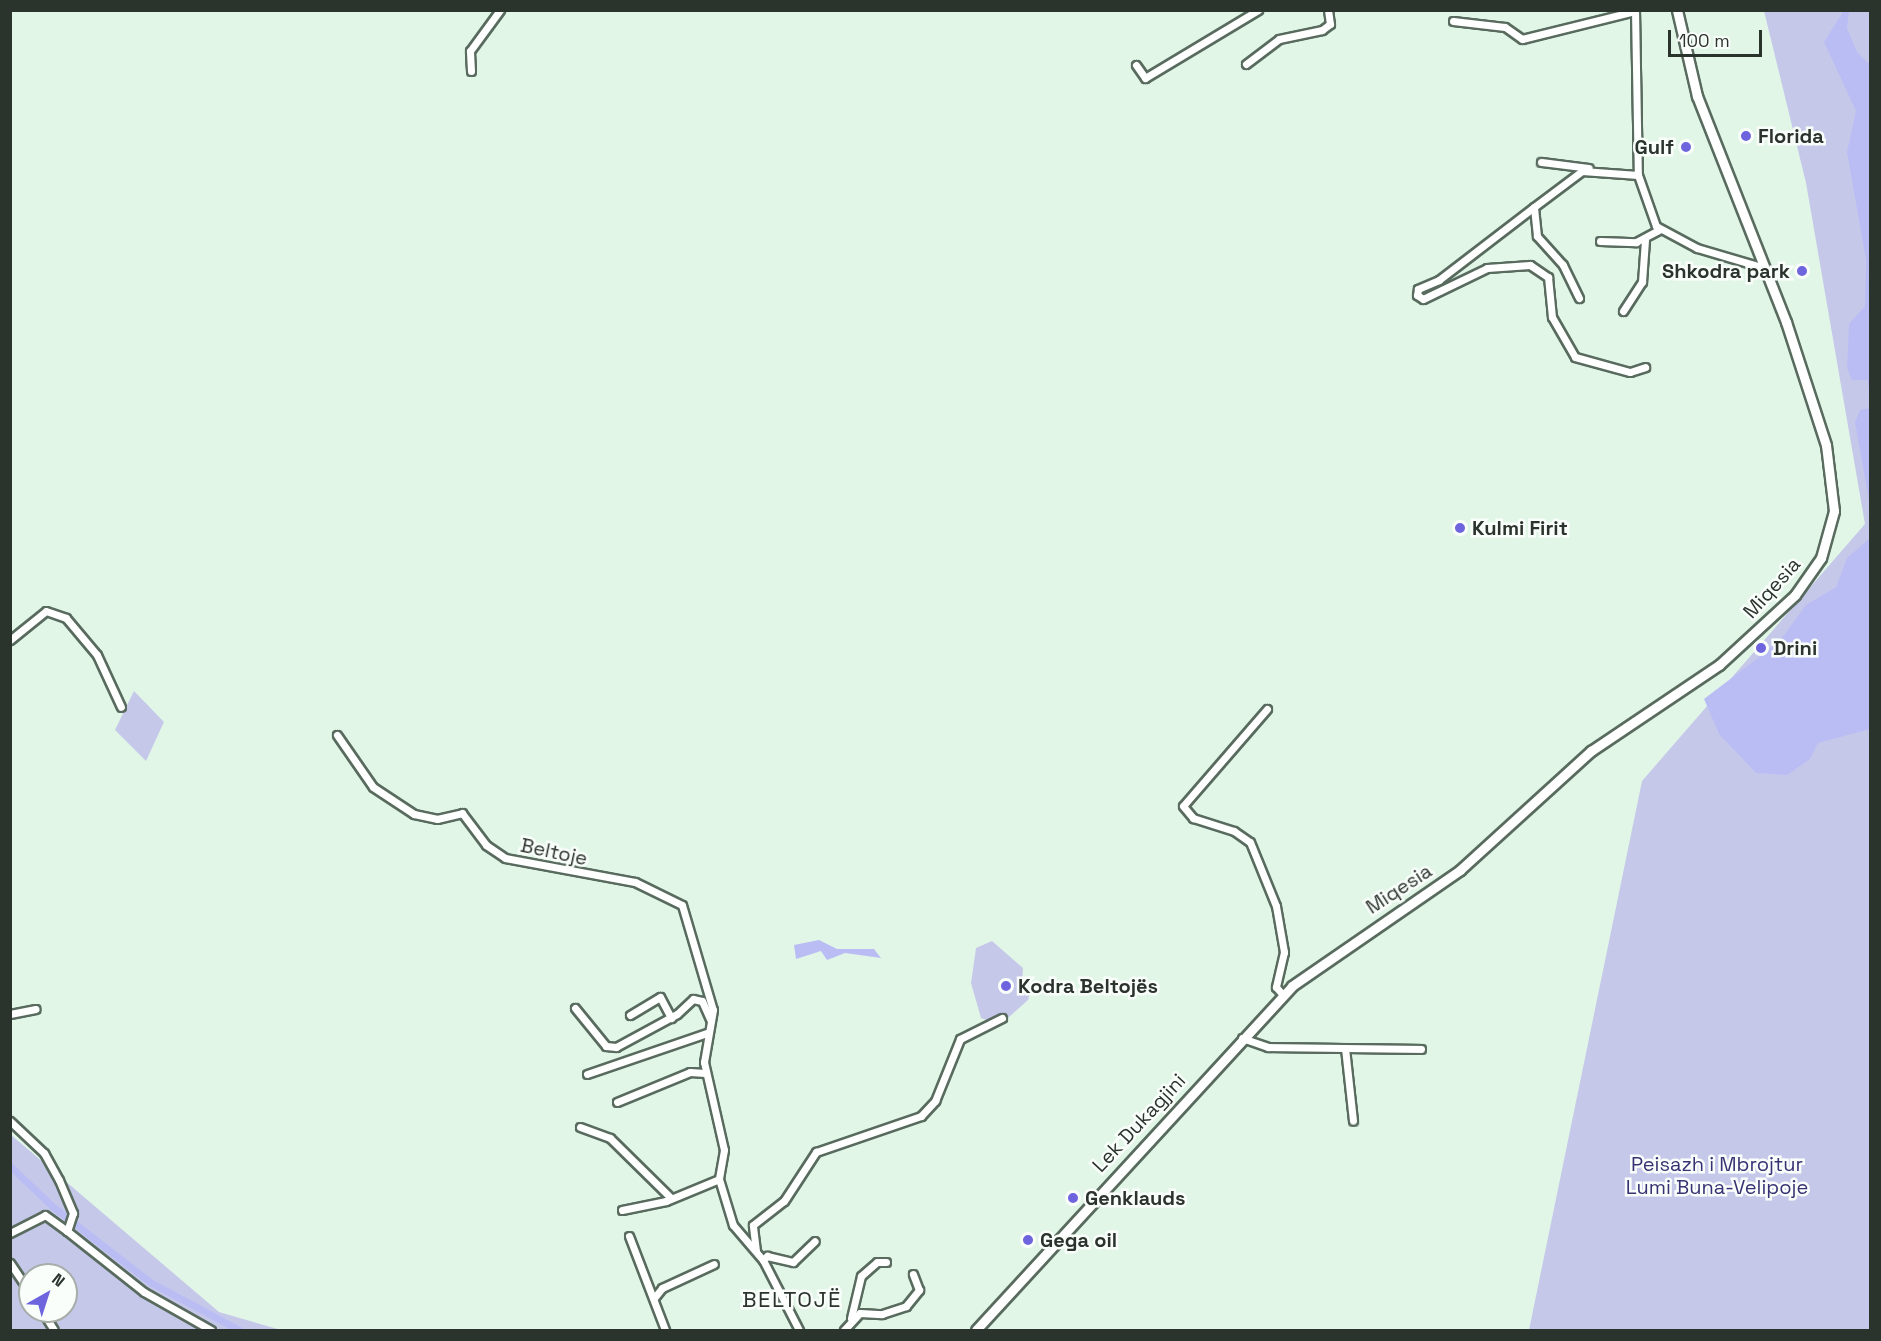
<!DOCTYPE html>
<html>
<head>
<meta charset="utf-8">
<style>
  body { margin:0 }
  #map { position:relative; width:1881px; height:1341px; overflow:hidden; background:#e1f6e7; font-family:"Space Grotesk",sans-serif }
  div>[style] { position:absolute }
  .green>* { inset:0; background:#c6c8ea }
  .water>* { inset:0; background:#babdf4 }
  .canal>* { height:7px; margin:-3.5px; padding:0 3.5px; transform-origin:3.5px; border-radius:3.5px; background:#babdf4 }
  .roads { filter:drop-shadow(2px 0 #586b5e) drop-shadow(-2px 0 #586b5e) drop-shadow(0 2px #586b5e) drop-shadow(0 -2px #586b5e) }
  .minor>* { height:7px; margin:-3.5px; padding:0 3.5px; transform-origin:3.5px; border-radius:3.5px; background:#fff }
  .major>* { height:9px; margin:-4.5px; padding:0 4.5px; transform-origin:4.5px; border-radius:4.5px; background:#fff }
  .dots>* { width:16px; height:16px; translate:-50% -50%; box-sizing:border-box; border:3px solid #fafefb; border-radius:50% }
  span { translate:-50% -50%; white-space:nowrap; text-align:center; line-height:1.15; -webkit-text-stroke:5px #fafefb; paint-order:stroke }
  .poi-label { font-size:20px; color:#2b332d; font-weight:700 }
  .left { translate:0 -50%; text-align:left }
  .right { translate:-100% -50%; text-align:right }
  .street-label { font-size:20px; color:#2b332d }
  .park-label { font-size:20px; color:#373273 }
  .quarter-label { font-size:22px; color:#2b332d; letter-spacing:1.5px }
  .frame { position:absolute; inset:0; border:12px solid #2b332d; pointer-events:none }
  .north { position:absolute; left:18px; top:1263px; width:60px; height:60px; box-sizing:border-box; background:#fafefb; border:2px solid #a7ada9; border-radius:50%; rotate:39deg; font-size:16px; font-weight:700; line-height:24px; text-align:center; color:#2b332d }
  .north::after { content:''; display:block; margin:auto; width:21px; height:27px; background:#6d64de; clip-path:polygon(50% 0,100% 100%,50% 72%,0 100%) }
  .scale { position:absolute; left:1668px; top:30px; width:94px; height:27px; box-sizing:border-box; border:3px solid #2b332d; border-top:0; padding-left:8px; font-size:18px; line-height:21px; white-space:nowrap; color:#2b332d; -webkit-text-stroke:4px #fafefb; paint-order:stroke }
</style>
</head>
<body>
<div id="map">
  <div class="green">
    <i style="clip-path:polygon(1764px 11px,1870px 11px,1870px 1330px,1529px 1330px,1642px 781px,1865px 524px,1806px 183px)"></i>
    <i style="clip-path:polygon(134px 691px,164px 722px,146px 761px,115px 730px)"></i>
    <i style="clip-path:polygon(992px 941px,1023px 968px,1022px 986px,1031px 988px,1028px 1000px,1000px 1025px,981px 1018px,971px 983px,976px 948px)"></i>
    <i style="clip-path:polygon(evenodd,10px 1134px,219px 1312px,281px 1330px,11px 1330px,10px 1134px,30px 1275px,66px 1275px,66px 1311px,30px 1311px,30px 1275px)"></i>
  </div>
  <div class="water">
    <i style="clip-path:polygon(1844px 10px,1849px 11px,1847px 28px,1857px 52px,1870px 65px,1870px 405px,1868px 380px,1852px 380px,1847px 368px,1849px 324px,1865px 306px,1866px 260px,1847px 152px,1856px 111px,1824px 42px)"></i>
    <i style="clip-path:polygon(1870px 408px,1870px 506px,1855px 422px,1860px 410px)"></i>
    <i style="clip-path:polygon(1870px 538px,1870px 729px,1818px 743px,1810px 759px,1787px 775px,1756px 773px,1719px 734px,1704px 699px,1779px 642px,1806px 605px,1836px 587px,1847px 558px)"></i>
    <i style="clip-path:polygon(819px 940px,837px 949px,874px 949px,881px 958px,845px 953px,827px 960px,821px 951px,796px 959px,794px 945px)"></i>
  </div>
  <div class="canal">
    <i style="left:10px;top:1166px;width:58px;rotate:43.6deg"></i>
    <i style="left:52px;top:1206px;width:124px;rotate:37.8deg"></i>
    <i style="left:150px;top:1282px;width:101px;rotate:28.3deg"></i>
  </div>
  <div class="roads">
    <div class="minor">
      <i style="left:1635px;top:10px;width:165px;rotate:89deg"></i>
      <i style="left:1638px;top:175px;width:54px;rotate:70.6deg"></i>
      <i style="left:1656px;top:226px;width:47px;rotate:28.2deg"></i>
      <i style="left:1697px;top:248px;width:71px;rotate:16.4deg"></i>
      <i style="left:1453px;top:21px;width:52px;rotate:6.6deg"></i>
      <i style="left:1505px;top:27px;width:21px;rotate:35deg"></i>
      <i style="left:1522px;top:39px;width:116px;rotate:-13.9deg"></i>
      <i style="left:1246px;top:64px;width:41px;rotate:-37.1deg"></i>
      <i style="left:1279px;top:39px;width:44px;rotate:-11.8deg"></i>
      <i style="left:1322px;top:30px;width:10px;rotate:-37deg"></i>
      <i style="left:1330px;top:24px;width:14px;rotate:-98deg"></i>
      <i style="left:1136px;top:65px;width:16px;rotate:55deg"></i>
      <i style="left:1145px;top:78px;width:132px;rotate:-31deg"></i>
      <i style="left:471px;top:71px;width:20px;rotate:-93deg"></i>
      <i style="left:470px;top:51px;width:51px;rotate:-53.8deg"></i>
      <i style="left:1541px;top:162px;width:48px;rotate:7.1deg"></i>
      <i style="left:1534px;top:207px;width:120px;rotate:142.5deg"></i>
      <i style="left:1439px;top:280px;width:23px;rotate:157deg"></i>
      <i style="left:1418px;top:289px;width:6px;rotate:99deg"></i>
      <i style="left:1417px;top:295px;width:7px;rotate:34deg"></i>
      <i style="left:1423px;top:299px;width:71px;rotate:-25.8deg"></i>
      <i style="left:1487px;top:268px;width:43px;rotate:-4deg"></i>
      <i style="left:1530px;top:265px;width:22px;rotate:34deg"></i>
      <i style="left:1548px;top:277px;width:40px;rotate:84.3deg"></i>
      <i style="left:1552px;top:317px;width:46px;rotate:60.1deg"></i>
      <i style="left:1575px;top:357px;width:57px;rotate:15.3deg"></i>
      <i style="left:1630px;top:372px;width:16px;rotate:-18deg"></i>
      <i style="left:1600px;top:241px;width:36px;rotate:2deg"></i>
      <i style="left:1636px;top:242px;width:26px;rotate:-28deg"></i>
      <i style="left:1579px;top:298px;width:37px;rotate:-116deg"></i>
      <i style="left:1563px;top:265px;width:39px;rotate:-132deg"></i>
      <i style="left:1537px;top:236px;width:29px;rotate:-96deg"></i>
      <i style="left:1534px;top:207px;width:60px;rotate:-36.9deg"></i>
      <i style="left:1582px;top:171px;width:56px;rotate:4.1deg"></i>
      <i style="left:1623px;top:311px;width:35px;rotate:-57deg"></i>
      <i style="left:1642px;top:282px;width:42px;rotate:-85.9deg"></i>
      <i style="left:10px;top:640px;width:46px;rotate:-38.9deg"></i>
      <i style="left:46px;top:611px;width:21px;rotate:19deg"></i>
      <i style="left:66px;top:618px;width:48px;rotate:50deg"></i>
      <i style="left:97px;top:655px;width:57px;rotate:65.2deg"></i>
      <i style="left:1267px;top:709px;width:128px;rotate:130.9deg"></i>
      <i style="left:1183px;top:806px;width:16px;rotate:50deg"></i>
      <i style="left:1193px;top:818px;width:43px;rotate:17.6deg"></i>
      <i style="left:1234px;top:831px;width:19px;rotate:35deg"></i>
      <i style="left:1250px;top:842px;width:69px;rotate:67.9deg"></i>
      <i style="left:1276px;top:906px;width:47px;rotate:80.1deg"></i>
      <i style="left:1284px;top:952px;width:36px;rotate:103deg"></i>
      <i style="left:1276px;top:987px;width:11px;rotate:49deg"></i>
      <i style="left:337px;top:735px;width:63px;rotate:55.3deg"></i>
      <i style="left:373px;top:787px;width:49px;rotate:33.4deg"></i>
      <i style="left:414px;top:814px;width:24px;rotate:12deg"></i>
      <i style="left:437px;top:819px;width:26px;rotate:-13deg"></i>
      <i style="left:462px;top:813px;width:40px;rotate:53deg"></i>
      <i style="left:486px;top:845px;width:23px;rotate:34deg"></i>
      <i style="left:505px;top:858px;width:132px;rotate:10.5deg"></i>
      <i style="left:635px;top:882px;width:52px;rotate:26.1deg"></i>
      <i style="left:682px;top:905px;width:109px;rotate:73.6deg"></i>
      <i style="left:713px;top:1010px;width:53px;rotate:99.8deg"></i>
      <i style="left:704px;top:1062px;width:90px;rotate:77.2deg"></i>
      <i style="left:724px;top:1150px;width:29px;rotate:100deg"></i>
      <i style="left:719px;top:1179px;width:48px;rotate:73.1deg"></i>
      <i style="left:733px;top:1225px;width:46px;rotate:49.4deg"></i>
      <i style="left:575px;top:1008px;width:49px;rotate:50.8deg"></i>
      <i style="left:606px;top:1046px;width:10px;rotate:6deg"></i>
      <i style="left:616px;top:1047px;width:69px;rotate:-28.4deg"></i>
      <i style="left:677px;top:1014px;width:22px;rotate:-43deg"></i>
      <i style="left:693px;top:999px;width:9px;rotate:13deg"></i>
      <i style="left:702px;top:1001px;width:20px;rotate:66deg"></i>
      <i style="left:10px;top:1014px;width:26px;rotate:-11deg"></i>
      <i style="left:630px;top:1015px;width:35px;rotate:-31deg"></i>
      <i style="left:660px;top:997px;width:24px;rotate:62deg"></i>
      <i style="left:1242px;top:1038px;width:28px;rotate:19deg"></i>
      <i style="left:1268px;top:1047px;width:153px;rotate:0.7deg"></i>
      <i style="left:1345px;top:1048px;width:73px;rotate:83.7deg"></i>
      <i style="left:587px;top:1074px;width:127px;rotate:-18.9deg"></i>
      <i style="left:617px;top:1102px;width:79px;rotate:-22.3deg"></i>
      <i style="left:690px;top:1072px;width:15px;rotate:4deg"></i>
      <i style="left:10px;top:1121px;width:47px;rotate:43.3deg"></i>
      <i style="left:44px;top:1153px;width:31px;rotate:61deg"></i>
      <i style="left:59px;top:1180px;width:36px;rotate:67deg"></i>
      <i style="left:73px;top:1213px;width:19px;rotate:108deg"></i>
      <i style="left:67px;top:1231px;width:98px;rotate:38.4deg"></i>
      <i style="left:144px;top:1292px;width:77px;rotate:29.6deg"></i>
      <i style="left:580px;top:1127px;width:32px;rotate:20deg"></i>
      <i style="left:610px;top:1138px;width:83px;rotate:44.5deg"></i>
      <i style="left:622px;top:1210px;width:45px;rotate:-11.6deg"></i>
      <i style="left:666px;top:1201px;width:57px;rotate:-22.5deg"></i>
      <i style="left:10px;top:1233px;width:39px;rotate:-27deg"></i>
      <i style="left:45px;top:1215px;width:27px;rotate:36deg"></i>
      <i style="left:629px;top:1236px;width:101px;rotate:69deg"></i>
      <i style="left:756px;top:1251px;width:26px;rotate:-97deg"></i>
      <i style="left:753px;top:1225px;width:39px;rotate:-38deg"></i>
      <i style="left:784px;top:1201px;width:59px;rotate:-56.9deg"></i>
      <i style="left:816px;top:1152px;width:111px;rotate:-18.9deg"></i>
      <i style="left:921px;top:1116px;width:21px;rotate:-47deg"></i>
      <i style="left:935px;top:1101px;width:67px;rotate:-68deg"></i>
      <i style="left:960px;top:1039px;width:47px;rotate:-26.6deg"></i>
      <i style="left:763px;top:1260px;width:79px;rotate:62.8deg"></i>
      <i style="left:763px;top:1260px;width:6px;rotate:-45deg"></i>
      <i style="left:767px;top:1256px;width:27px;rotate:13deg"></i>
      <i style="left:793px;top:1262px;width:30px;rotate:-44deg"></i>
      <i style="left:10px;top:1263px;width:36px;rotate:56deg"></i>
      <i style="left:654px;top:1298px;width:13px;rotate:-51deg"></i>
      <i style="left:662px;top:1288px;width:57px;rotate:-24.8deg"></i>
      <i style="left:42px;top:1311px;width:22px;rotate:58deg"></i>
      <i style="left:851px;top:1318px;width:43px;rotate:-76.6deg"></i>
      <i style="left:861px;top:1276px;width:21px;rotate:-41deg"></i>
      <i style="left:877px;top:1262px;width:9px"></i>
      <i style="left:844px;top:1330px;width:23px;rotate:-47deg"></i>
      <i style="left:860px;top:1313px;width:22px;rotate:3deg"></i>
      <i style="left:882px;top:1314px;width:25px;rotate:-18deg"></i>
      <i style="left:906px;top:1306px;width:21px;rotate:-51deg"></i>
      <i style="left:919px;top:1290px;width:17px;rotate:-111deg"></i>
    </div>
    <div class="major">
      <i style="left:976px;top:1330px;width:467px;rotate:-47.4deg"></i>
      <i style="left:1292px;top:986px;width:204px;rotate:-34.6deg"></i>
      <i style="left:1460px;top:870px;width:177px;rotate:-42.3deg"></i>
      <i style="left:1591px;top:751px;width:154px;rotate:-33.9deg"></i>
      <i style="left:1719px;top:665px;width:103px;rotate:-42.6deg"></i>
      <i style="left:1795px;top:595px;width:45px;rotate:-54.9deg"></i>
      <i style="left:1821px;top:558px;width:49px;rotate:-74.5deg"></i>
      <i style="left:1834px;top:511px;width:66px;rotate:-96.9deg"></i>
      <i style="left:1826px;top:445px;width:129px;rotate:-108deg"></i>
      <i style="left:1786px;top:322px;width:243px;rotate:-111.5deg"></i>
      <i style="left:1697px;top:96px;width:88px;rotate:-103.1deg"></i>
    </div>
  </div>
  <div class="dots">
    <i style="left:1746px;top:136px;background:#6d64de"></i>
    <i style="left:1686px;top:147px;background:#6d64de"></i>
    <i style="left:1802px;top:271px;background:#6d64de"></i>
    <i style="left:1460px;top:528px;background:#6d64de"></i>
    <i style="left:1761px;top:648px;background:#6d64de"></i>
    <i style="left:1006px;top:986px;background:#6d64de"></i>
    <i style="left:1073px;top:1198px;background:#6d64de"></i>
    <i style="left:1028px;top:1240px;background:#6d64de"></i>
  </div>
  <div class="poi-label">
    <span class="left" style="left:1758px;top:136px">Florida</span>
    <span class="right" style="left:1674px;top:147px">Gulf</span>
    <span class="right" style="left:1790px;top:271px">Shkodra park</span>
    <span class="left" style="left:1472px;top:528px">Kulmi Firit</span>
    <span class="left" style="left:1773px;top:648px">Drini</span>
    <span class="left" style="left:1018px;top:986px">Kodra Beltojës</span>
    <span class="left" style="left:1085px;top:1198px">Genklauds</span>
    <span class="left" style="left:1040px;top:1240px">Gega oil</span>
  </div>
  <div class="street-label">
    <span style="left:1772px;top:588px;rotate:-48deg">Miqesia</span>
    <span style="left:554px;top:852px;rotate:12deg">Beltoje</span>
    <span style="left:1399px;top:889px;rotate:-33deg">Miqesia</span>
    <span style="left:1139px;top:1123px;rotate:-47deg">Lek Dukagjini</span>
  </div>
  <div class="park-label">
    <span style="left:1717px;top:1176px">Peisazh i Mbrojtur<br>Lumi Buna-Velipoje</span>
  </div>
  <div class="quarter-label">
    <span style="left:792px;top:1300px">BELTOJË</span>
  </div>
  <div class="frame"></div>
  <div class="north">N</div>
  <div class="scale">100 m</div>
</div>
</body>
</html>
